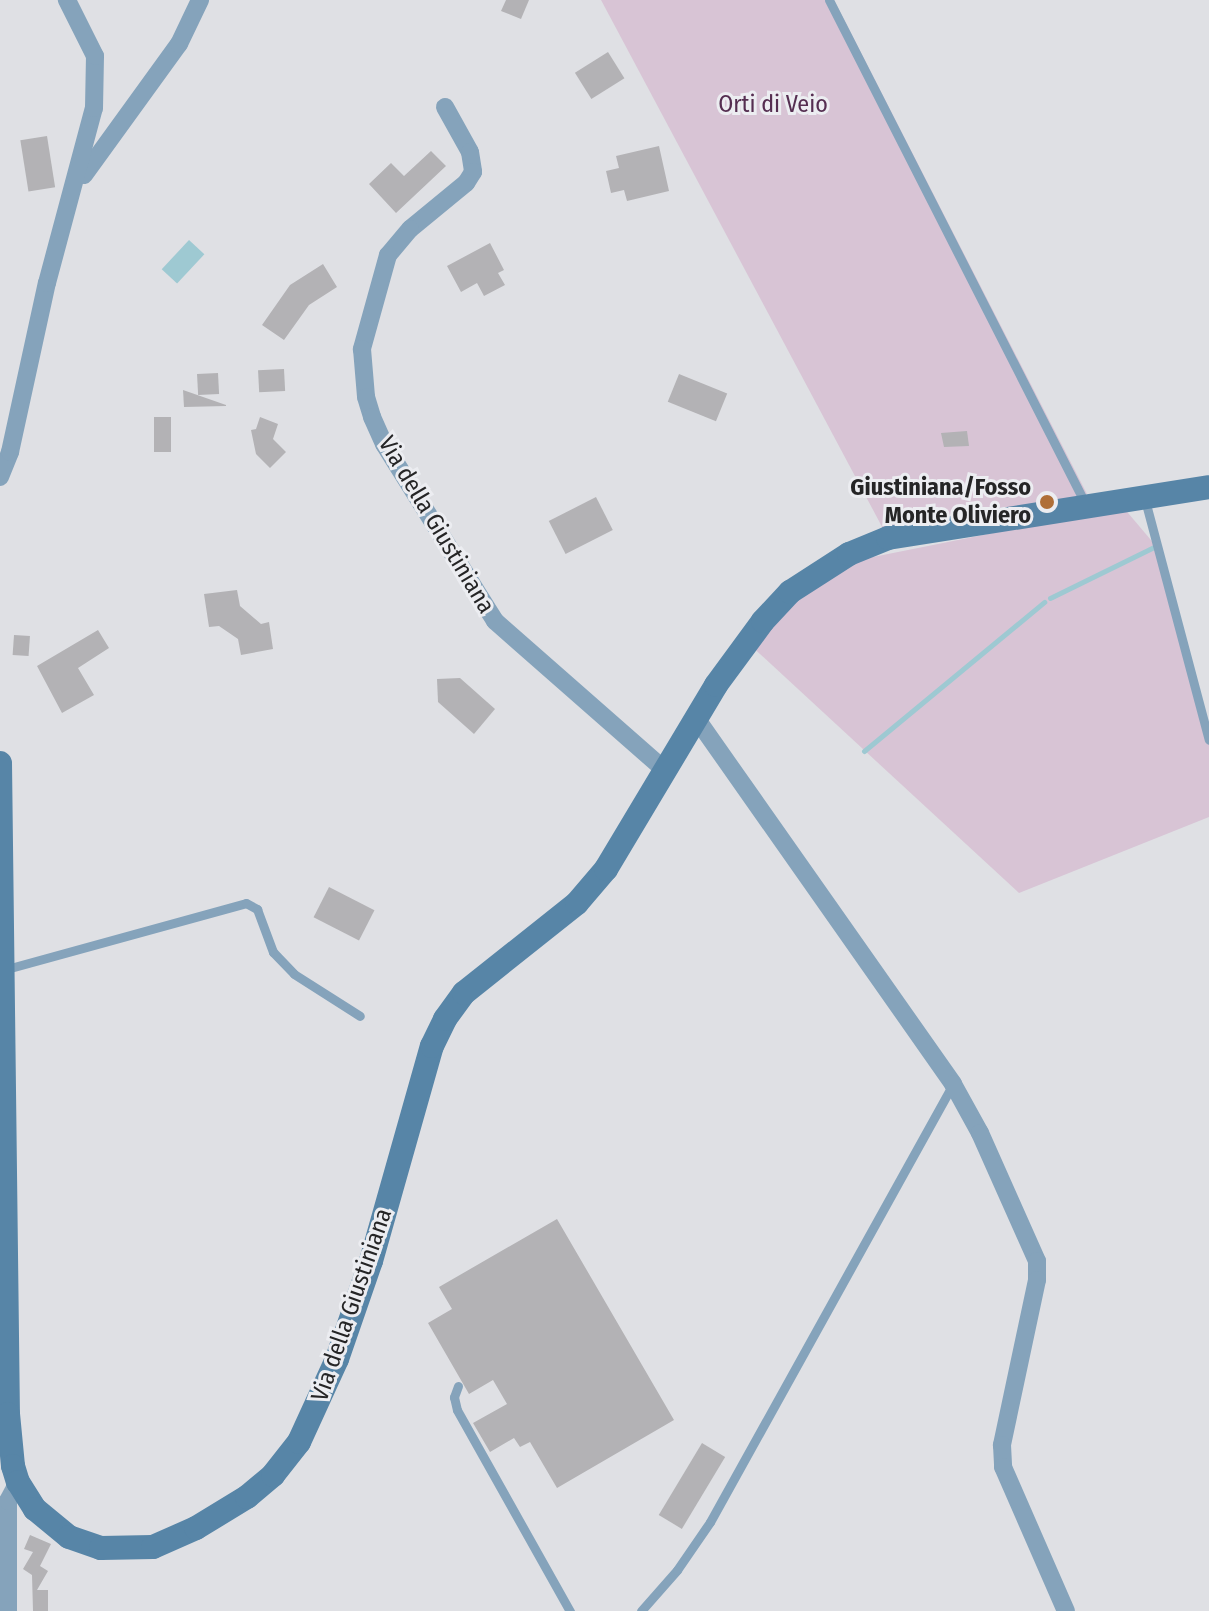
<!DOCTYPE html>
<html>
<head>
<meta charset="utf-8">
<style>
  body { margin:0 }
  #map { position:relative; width:1209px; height:1611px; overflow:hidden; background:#dfe0e4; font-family:"Fira Sans Condensed",sans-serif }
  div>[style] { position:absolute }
  .green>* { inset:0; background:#d8c4d5 }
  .water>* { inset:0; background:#9ec9d2; transform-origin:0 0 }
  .stream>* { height:5px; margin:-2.5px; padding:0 2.5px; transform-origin:2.5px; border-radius:2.5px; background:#9ec9d2 }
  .building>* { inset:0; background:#b3b2b5; transform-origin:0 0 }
  .lane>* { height:9px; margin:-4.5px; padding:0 4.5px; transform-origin:4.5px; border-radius:4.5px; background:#85a3bb }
  .street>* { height:18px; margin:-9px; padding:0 9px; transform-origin:9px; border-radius:9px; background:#85a3bb }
  .secondary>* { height:24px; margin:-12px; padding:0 12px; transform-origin:12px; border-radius:12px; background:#5785a7 }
  .dots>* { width:22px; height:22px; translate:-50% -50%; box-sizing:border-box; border:4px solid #ecedf1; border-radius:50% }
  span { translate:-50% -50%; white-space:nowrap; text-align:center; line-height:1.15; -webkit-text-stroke:6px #ecedf1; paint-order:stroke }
  .park-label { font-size:24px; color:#552e51 }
  .poi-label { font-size:24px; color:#252526; font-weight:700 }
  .right { translate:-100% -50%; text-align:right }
  .street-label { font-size:24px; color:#252526 }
</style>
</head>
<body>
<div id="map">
  <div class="green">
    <i style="clip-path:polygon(601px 0,834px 0,1087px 494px,888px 538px)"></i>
    <i style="clip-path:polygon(1123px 507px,1156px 546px,1209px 740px,1209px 817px,1019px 893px,747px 642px,757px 628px,858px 560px)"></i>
  </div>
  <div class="water">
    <i style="left:189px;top:240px;width:21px;height:40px;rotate:43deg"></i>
  </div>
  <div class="stream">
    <i style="left:1050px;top:598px;width:118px;rotate:-26.1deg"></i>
    <i style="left:864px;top:751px;width:234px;rotate:-39.6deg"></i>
  </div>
  <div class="building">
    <i style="clip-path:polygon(506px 0,529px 0,521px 19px,501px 11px)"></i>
    <i style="left:608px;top:52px;width:31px;height:39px;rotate:58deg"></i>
    <i style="left:47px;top:136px;width:52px;height:27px;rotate:81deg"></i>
    <i style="clip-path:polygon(659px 146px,669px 191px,627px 201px,624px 190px,611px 193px,606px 171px,619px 168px,616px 156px)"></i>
    <i style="clip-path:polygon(431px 151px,446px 166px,396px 213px,369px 184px,391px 163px,404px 176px)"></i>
    <i style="clip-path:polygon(490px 243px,504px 270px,498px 273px,505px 285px,484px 296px,477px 283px,461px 292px,447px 266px)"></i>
    <i style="clip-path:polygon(323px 264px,337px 287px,309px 305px,284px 340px,262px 325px,290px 285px)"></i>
    <i style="left:284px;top:369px;width:22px;height:26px;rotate:87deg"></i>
    <i style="left:218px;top:373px;width:21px;height:21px;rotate:87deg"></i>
    <i style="left:679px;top:374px;width:52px;height:30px;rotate:22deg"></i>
    <i style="clip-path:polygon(183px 390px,226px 405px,226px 406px,184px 407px)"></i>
    <i style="left:154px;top:417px;width:17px;height:35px"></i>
    <i style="clip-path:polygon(260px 417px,278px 424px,273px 439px,286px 452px,270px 468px,256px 454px,251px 430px,256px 429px)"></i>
    <i style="clip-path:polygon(967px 431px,969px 446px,944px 447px,941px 433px)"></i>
    <i style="left:596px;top:497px;width:37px;height:53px;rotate:63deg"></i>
    <i style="clip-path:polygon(237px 590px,240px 606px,261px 624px,269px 622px,273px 649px,241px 655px,238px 639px,219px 626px,209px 627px,204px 594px)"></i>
    <i style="clip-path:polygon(98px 630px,109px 648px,78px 668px,94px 695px,62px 713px,37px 666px)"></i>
    <i style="left:14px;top:635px;width:16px;height:20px;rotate:4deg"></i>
    <i style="clip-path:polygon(460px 678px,495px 709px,474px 734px,438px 702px,437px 679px)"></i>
    <i style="left:329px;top:887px;width:51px;height:34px;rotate:27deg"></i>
    <i style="clip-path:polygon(557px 1219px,674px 1420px,557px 1488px,530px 1442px,520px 1447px,514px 1438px,490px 1452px,473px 1423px,507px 1404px,493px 1380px,469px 1394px,428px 1323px,452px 1309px,439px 1287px)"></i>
    <i style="left:702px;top:1443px;width:27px;height:84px;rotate:31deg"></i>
    <i style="clip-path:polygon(30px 1535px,51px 1544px,40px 1566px,48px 1571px,37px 1590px,48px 1590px,48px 1611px,33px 1611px,32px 1575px,23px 1569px,33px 1552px,24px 1549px)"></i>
  </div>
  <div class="lane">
    <i style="left:829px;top:0;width:567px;rotate:63.03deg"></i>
    <i style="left:1145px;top:500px;width:248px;rotate:75.1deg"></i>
    <i style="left:3px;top:970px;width:252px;rotate:-15.4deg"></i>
    <i style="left:246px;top:903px;width:13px;rotate:29deg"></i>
    <i style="left:257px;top:909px;width:46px;rotate:69.6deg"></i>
    <i style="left:273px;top:952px;width:30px;rotate:46deg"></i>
    <i style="left:294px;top:974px;width:78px;rotate:32.5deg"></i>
    <i style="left:458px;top:1386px;width:12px;rotate:110deg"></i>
    <i style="left:454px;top:1397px;width:13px;rotate:77deg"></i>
    <i style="left:457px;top:1410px;width:231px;rotate:60.7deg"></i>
    <i style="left:641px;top:1611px;width:55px;rotate:-48.7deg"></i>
    <i style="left:677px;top:1570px;width:58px;rotate:-55.5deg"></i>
    <i style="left:710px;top:1522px;width:501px;rotate:-60.98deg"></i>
  </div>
  <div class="street">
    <i style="left:445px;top:107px;width:51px;rotate:60.9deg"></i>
    <i style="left:470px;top:152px;width:20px;rotate:81deg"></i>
    <i style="left:473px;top:172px;width:13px;rotate:122deg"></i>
    <i style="left:466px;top:183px;width:72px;rotate:140.6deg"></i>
    <i style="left:410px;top:229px;width:34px;rotate:130deg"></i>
    <i style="left:388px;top:255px;width:98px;rotate:105.5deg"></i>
    <i style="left:362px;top:349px;width:48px;rotate:85.2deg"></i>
    <i style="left:366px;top:397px;width:21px;rotate:73deg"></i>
    <i style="left:372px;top:417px;width:30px;rotate:66deg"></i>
    <i style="left:384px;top:444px;width:209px;rotate:57.9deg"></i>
    <i style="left:495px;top:621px;width:227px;rotate:41.3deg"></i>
    <i style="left:84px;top:175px;width:162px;rotate:-54.1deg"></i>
    <i style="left:179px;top:44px;width:49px;rotate:-64.5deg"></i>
    <i style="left:0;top:477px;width:27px;rotate:-68deg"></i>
    <i style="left:10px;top:452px;width:173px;rotate:-77.7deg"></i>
    <i style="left:47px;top:283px;width:181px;rotate:-75deg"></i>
    <i style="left:94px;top:108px;width:52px;rotate:-88.9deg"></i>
    <i style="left:95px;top:56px;width:63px;rotate:-116.6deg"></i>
    <i style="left:696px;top:718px;width:447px;rotate:54.9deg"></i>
    <i style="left:953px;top:1084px;width:56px;rotate:61.1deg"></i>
    <i style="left:980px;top:1133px;width:140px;rotate:66deg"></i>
    <i style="left:1037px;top:1261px;width:19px;rotate:90deg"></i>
    <i style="left:1037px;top:1280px;width:169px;rotate:102deg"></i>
    <i style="left:1002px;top:1445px;width:22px;rotate:87deg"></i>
    <i style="left:1003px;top:1467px;width:157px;rotate:66.4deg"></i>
    <i style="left:8px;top:1611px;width:110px;rotate:-90deg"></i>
    <i style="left:8px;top:1501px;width:21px;rotate:-62deg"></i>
  </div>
  <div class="secondary">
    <i style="left:0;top:763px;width:651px;rotate:89.3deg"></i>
    <i style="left:8px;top:1414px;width:52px;rotate:84.5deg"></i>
    <i style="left:13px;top:1466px;width:17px;rotate:73deg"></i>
    <i style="left:18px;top:1482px;width:32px;rotate:58deg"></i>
    <i style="left:35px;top:1509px;width:44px;rotate:39.5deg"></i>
    <i style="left:69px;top:1537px;width:34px;rotate:19deg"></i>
    <i style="left:101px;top:1548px;width:52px;rotate:-1.1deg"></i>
    <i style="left:153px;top:1547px;width:47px;rotate:-23.8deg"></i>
    <i style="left:196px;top:1528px;width:60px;rotate:-31.3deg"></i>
    <i style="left:247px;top:1497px;width:34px;rotate:-40deg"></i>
    <i style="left:273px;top:1475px;width:42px;rotate:-51.8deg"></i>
    <i style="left:299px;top:1442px;width:91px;rotate:-65.4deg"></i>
    <i style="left:337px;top:1359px;width:104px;rotate:-70.9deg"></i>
    <i style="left:371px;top:1261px;width:223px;rotate:-74.2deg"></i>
    <i style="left:432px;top:1046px;width:30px;rotate:-64deg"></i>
    <i style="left:445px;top:1019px;width:32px;rotate:-54deg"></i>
    <i style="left:464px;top:993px;width:144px;rotate:-38.5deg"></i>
    <i style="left:577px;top:903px;width:45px;rotate:-49.5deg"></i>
    <i style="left:606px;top:869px;width:214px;rotate:-59.1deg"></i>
    <i style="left:716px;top:685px;width:79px;rotate:-53.7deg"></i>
    <i style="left:763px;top:621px;width:40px;rotate:-47deg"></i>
    <i style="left:790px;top:592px;width:70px;rotate:-32.8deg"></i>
    <i style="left:849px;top:554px;width:42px;rotate:-22.3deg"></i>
    <i style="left:888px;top:538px;width:325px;rotate:-9deg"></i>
  </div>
  <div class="dots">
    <i style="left:1047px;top:502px;background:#af6f38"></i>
  </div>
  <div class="park-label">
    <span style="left:773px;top:105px">Orti di Veio</span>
  </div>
  <div class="poi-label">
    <span class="right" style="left:1031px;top:502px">Giustiniana/Fosso<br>Monte Oliviero</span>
  </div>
  <div class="street-label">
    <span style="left:436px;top:525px;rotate:59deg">Via della Giustiniana</span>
    <span style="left:352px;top:1305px;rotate:-71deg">Via della Giustiniana</span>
  </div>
</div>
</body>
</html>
